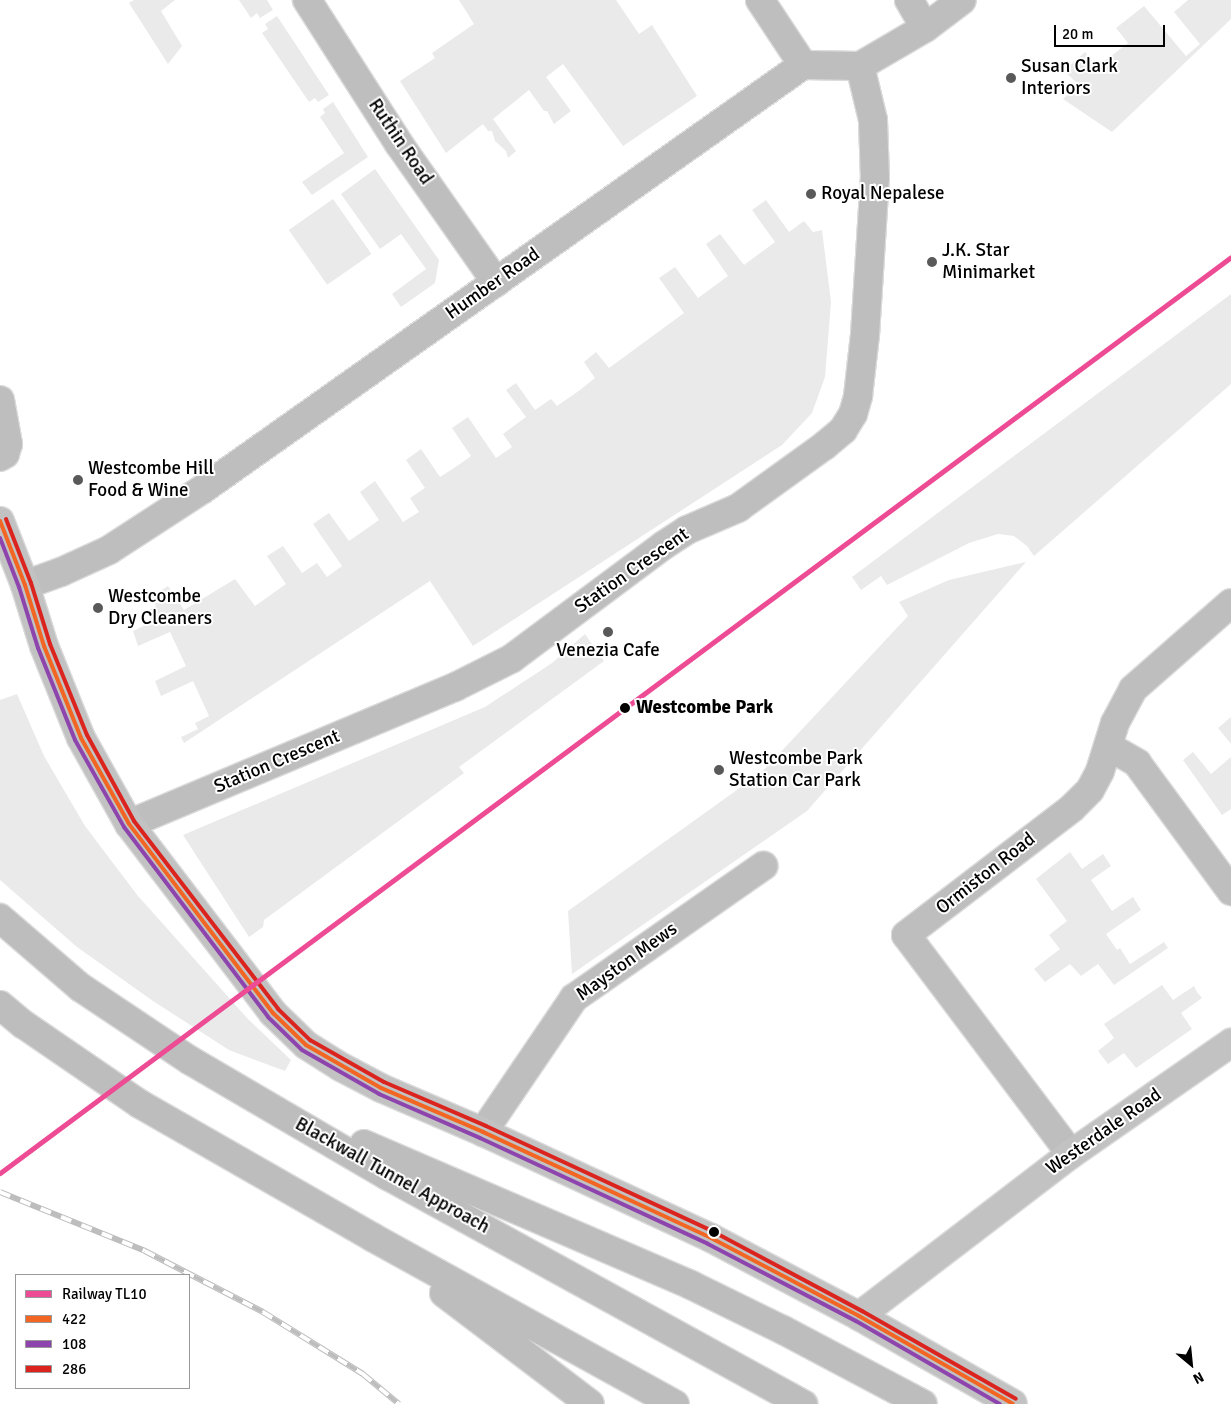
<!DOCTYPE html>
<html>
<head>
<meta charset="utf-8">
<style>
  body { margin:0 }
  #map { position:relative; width:1231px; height:1404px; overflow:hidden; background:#fff; font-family:Signika,sans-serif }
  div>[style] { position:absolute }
  .green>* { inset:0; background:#eaeaea; transform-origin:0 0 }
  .roads { filter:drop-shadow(1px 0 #dbdbdb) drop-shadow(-1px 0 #dbdbdb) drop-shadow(0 1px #dbdbdb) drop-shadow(0 -1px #dbdbdb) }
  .street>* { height:28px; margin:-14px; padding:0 14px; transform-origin:14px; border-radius:14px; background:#bebebe }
  .secondary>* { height:28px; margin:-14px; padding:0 14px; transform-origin:14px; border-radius:14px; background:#c2c2c2 }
  .highway>* { height:28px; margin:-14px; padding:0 14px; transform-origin:14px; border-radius:14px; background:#bdbdbd }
  .rail>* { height:5.5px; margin-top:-2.75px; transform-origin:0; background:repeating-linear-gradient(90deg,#fff 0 11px,#bdbdbd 0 22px); box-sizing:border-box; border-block:1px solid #bdbdbd }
  .bus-1>* { height:4px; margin:-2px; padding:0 2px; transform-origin:2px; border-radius:2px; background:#f26522 }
  .bus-2>* { height:4px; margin:-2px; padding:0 2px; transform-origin:2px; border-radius:2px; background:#8e44ad }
  .bus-3>* { height:4px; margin:-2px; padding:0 2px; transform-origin:2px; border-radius:2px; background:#dc241f }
  .rail-1>* { height:5px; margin:-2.5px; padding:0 2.5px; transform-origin:2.5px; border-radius:2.5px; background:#ee4b95 }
  .dots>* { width:14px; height:14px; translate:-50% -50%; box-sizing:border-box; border:2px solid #fff; border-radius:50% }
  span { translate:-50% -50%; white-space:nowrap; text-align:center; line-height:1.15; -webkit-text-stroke:4px #fff; paint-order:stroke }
  .poi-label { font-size:19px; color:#000 }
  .left { translate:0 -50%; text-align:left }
  .street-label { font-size:19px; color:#000 }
  .stop-label { font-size:19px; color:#000; font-weight:700 }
  .legend { position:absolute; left:15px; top:1274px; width:175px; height:115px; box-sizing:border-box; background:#fff; border:1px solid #999; margin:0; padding:6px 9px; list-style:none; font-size:15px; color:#000 }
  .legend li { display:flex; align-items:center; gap:10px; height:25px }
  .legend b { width:25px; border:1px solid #999 }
  .north { position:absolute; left:1166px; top:1339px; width:50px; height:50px; -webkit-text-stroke:4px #fff; paint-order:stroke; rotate:152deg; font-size:14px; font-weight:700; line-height:20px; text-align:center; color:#000 }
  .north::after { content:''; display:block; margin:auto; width:18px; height:22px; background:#000; clip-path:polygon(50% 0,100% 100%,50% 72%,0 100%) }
  .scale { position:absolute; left:1054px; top:25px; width:111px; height:22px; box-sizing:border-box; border:2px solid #000; border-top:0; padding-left:6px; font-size:15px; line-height:18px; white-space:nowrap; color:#000; -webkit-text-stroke:4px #fff; paint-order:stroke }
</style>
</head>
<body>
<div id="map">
  <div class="green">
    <i style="clip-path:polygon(134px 0,175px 0,161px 11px,182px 46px,168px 64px,129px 3px)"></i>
    <i style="clip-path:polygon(239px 0,267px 0,273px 10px,260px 18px,257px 13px,251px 18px)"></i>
    <i style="clip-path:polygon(459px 0,616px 0,639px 34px,652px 25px,697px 96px,623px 146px,563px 64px,546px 77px,571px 111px,554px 124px,547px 111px,544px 111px,529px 90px,493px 119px,516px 151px,508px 158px,506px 151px,495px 141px,492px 131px,488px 131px,483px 124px,446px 153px,400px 81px,435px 58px,432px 53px,474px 24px)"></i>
    <i style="clip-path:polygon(1188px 0,1231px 0,1231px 19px,1112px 132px,1063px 99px,1078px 84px,1064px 71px,1085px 52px,1097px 67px,1128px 43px,1116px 28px,1144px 6px,1186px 56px,1200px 44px,1174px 12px)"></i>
    <i style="clip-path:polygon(277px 16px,329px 95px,318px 102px,315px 98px,309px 102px,262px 33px,268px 29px,265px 24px)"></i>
    <i style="clip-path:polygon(333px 102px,368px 157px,312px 195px,302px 182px,344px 153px,320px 117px,325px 113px,323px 109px)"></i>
    <i style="clip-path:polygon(375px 169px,439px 260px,435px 283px,401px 307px,392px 294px,426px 269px,401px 234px,380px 249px,341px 194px)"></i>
    <i style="left:333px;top:199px;width:67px;height:54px;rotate:55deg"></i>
    <i style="clip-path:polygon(766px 200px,789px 232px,804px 221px,813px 232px,822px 230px,831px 302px,825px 377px,812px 413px,782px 445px,473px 646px,430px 581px,184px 743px,181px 737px,198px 729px,195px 723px,209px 716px,193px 681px,161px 696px,155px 681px,186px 666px,170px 632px,138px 646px,133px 631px,152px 622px,147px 611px,156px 606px,152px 596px,168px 586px,184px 610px,235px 579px,255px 606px,286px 584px,267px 556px,283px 546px,302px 573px,317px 563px,327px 577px,342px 566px,313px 524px,329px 513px,349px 541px,379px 520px,360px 492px,375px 481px,403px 522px,419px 512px,410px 498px,425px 488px,406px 460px,421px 449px,440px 477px,457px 466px,471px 456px,452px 428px,468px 417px,496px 458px,512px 447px,503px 434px,526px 417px,506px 390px,516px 383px,535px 410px,551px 399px,557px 406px,580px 390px,595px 378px,584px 362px,596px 352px,609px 368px,684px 313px,659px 278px,675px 267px,698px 298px,728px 276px,706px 244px,720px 234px,744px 265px,775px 242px,752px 210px)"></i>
    <i style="clip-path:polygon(1231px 294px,1231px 384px,1034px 556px,1027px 546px,1014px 536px,998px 534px,969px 543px,887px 585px,881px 576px,861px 590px,852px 577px)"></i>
    <i style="clip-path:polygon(1026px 562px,807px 811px,572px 974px,568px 911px,762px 772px,908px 616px,899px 602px,949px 580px)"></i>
    <i style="clip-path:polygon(585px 634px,604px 661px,459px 767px,464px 773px,264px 920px,263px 927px,249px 937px,183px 835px,485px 707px,552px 663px)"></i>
    <i style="clip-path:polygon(17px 694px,44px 756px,85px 826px,138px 896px,248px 1019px,291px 1060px,285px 1071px,229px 1050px,153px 1001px,77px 947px,0 880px,0 700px)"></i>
    <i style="clip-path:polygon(1231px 717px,1231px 744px,1218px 728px)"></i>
    <i style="clip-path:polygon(1193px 752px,1211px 774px,1231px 757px,1231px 809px,1222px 815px,1183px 760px)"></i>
    <i style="clip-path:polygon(1070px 852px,1082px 869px,1103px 854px,1111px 866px,1091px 880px,1112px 911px,1133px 897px,1141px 910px,1106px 934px,1117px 950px,1120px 948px,1130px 964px,1164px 942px,1168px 948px,1114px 985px,1098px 964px,1081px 976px,1070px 964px,1045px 982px,1034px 969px,1060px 949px,1049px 935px,1067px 921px,1036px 879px)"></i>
    <i style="clip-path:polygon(1162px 985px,1173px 1000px,1194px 986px,1197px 992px,1202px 998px,1181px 1013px,1192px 1029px,1136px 1068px,1124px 1053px,1108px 1064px,1098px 1051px,1114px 1038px,1104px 1024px)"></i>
  </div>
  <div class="roads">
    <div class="street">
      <i style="left:307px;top:0;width:171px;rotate:57.4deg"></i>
      <i style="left:399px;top:144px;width:169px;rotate:54.9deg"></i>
      <i style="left:760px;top:0;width:78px;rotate:56.5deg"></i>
      <i style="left:909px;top:0;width:32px;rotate:60deg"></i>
      <i style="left:0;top:400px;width:45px;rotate:79.7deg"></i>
      <i style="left:8px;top:444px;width:10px;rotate:107deg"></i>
      <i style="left:5px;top:454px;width:6px;rotate:149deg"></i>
      <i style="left:25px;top:585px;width:38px;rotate:-20deg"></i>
      <i style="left:61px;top:572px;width:53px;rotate:-24.6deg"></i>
      <i style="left:109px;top:550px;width:112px;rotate:-33deg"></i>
      <i style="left:203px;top:489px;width:735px;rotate:-35.25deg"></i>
      <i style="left:803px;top:65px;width:57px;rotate:1deg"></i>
      <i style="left:860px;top:66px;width:75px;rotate:-30.3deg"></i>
      <i style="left:925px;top:28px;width:46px;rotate:-37.1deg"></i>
      <i style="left:1108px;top:746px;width:34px;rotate:30deg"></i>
      <i style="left:1137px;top:763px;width:159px;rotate:53.7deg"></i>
      <i style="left:129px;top:824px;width:354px;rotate:-22.8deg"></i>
      <i style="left:455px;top:687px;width:63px;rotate:-26.6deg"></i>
      <i style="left:511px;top:659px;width:191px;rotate:-36.7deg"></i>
      <i style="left:664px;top:545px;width:27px;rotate:-33deg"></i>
      <i style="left:687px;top:530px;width:56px;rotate:-23.3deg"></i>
      <i style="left:738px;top:508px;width:106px;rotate:-35.8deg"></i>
      <i style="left:824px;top:446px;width:25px;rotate:-40deg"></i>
      <i style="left:843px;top:430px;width:19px;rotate:-58deg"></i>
      <i style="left:853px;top:414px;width:19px;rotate:-74deg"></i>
      <i style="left:858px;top:396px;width:61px;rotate:-83.5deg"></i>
      <i style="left:865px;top:335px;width:157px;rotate:-86.4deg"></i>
      <i style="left:875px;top:178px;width:58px;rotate:-92deg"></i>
      <i style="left:873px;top:120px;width:56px;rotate:-103.5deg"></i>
      <i style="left:483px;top:1132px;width:162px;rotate:-55.8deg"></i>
      <i style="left:574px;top:998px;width:231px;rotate:-34.9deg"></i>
      <i style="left:1071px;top:1154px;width:274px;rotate:-127deg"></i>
      <i style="left:906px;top:935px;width:209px;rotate:-37.4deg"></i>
      <i style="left:1072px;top:808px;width:25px;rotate:-45deg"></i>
      <i style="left:1090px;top:790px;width:21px;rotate:-62deg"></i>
      <i style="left:1100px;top:771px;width:50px;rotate:-72.6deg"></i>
      <i style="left:1115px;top:723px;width:38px;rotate:-62deg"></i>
      <i style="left:1133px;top:689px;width:130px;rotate:-41.3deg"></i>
    </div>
    <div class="secondary">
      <i style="left:0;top:521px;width:69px;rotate:68.7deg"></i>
      <i style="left:25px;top:585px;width:64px;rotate:72.7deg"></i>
      <i style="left:44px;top:646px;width:99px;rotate:68.1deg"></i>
      <i style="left:81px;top:738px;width:98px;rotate:60.8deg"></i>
      <i style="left:129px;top:824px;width:238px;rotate:52.7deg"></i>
      <i style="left:273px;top:1013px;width:46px;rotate:44.1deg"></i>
      <i style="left:306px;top:1045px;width:41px;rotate:32.2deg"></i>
      <i style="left:341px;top:1067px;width:45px;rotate:27.7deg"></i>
      <i style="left:381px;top:1088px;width:111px;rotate:23.3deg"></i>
      <i style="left:483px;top:1132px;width:251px;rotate:24.9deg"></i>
      <i style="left:711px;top:1238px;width:167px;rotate:27.8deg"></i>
      <i style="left:859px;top:1316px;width:177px;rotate:29.7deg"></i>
      <i style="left:859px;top:1316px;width:267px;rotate:-37.4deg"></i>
      <i style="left:1071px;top:1154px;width:195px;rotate:-34.8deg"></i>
    </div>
    <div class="highway">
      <i style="left:0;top:918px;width:106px;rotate:40.8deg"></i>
      <i style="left:80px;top:987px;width:133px;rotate:33.7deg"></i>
      <i style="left:191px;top:1061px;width:228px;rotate:30.3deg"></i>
      <i style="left:388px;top:1176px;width:474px;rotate:28.8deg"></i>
      <i style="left:0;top:1005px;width:30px;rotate:40deg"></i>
      <i style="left:23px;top:1024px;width:142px;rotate:34.4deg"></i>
      <i style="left:140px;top:1104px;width:267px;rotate:29.8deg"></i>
      <i style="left:372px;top:1237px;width:346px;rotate:28.9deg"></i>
      <i style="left:364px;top:1144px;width:356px;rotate:23.3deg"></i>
      <i style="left:691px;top:1285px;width:102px;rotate:26.1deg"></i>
      <i style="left:783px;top:1330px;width:158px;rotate:27.9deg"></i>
      <i style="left:444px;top:1293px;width:183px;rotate:37.2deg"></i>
    </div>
  </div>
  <div class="rail">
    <i style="left:0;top:1192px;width:157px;rotate:22.1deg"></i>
    <i style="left:145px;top:1251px;width:133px;rotate:27.3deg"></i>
    <i style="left:263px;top:1312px;width:118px;rotate:31.8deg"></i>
    <i style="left:363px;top:1374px;width:47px;rotate:39.8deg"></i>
  </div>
  <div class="bus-1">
    <i style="left:0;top:521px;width:69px;rotate:68.7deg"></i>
    <i style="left:25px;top:585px;width:64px;rotate:72.7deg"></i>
    <i style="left:44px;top:646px;width:99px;rotate:68.1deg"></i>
    <i style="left:81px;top:738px;width:98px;rotate:60.8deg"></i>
    <i style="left:129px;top:824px;width:238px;rotate:52.7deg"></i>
    <i style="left:273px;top:1013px;width:46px;rotate:44.1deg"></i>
    <i style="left:306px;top:1045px;width:86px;rotate:29.8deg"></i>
    <i style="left:381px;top:1088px;width:111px;rotate:23.3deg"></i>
    <i style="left:483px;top:1132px;width:251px;rotate:24.9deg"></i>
    <i style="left:711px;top:1238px;width:167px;rotate:27.8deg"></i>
    <i style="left:859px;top:1316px;width:177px;rotate:29.7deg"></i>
  </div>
  <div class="bus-2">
    <i style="left:0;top:538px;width:53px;rotate:68.8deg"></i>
    <i style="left:19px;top:587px;width:64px;rotate:72.7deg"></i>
    <i style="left:38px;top:648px;width:99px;rotate:68.1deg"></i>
    <i style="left:75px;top:740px;width:100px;rotate:60.6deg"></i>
    <i style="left:124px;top:827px;width:238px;rotate:52.8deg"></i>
    <i style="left:268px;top:1017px;width:47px;rotate:44.1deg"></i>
    <i style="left:302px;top:1050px;width:89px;rotate:29.7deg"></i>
    <i style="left:379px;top:1094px;width:110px;rotate:23.5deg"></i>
    <i style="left:480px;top:1138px;width:251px;rotate:24.9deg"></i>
    <i style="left:708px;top:1244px;width:167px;rotate:27.5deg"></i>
    <i style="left:856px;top:1321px;width:166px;rotate:30deg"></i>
  </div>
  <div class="bus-3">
    <i style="left:6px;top:519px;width:69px;rotate:68.7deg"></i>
    <i style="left:31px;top:583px;width:64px;rotate:72.7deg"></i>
    <i style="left:50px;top:644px;width:98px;rotate:67.9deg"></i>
    <i style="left:87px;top:735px;width:98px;rotate:61.3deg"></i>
    <i style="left:134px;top:821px;width:237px;rotate:52.5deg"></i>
    <i style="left:278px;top:1009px;width:45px;rotate:44.1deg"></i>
    <i style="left:310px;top:1040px;width:85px;rotate:29.6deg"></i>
    <i style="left:384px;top:1082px;width:111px;rotate:23.3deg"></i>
    <i style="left:486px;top:1126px;width:251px;rotate:24.9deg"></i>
    <i style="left:714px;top:1232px;width:168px;rotate:28.1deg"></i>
    <i style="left:862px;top:1311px;width:177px;rotate:29.7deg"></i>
  </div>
  <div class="rail-1">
    <i style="left:0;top:1173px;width:1534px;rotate:-36.65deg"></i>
  </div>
  <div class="dots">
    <i style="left:1011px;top:78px;background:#595959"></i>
    <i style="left:811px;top:194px;background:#595959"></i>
    <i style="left:932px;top:262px;background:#595959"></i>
    <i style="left:78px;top:480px;background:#595959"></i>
    <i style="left:98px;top:608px;background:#595959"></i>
    <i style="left:608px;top:632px;background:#595959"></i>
    <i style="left:625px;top:708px;background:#000"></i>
    <i style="left:719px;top:770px;background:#595959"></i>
    <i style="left:714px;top:1232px;background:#000"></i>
  </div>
  <div class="poi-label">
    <span class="left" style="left:1021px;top:78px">Susan Clark<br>Interiors</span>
    <span class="left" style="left:821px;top:194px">Royal Nepalese</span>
    <span class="left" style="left:942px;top:262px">J.K. Star<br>Minimarket</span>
    <span class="left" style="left:88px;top:480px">Westcombe Hill<br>Food &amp; Wine</span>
    <span class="left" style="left:108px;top:608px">Westcombe<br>Dry Cleaners</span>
    <span style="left:608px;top:651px">Venezia Cafe</span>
    <span class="left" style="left:729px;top:770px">Westcombe Park<br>Station Car Park</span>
  </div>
  <div class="street-label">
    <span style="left:400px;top:142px;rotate:56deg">Ruthin Road</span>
    <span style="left:493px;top:284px;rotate:-35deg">Humber Road</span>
    <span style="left:632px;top:571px;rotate:-35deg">Station Crescent</span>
    <span style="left:277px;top:762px;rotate:-23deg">Station Crescent</span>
    <span style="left:986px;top:874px;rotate:-38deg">Ormiston Road</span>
    <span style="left:627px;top:962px;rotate:-36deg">Mayston Mews</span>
    <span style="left:1104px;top:1132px;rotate:-35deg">Westerdale Road</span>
    <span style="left:392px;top:1176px;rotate:29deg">Blackwall Tunnel Approach</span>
  </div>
  <div class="stop-label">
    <span class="left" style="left:636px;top:708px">Westcombe Park</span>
  </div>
  <ul class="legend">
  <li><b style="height:6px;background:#ee4b95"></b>Railway TL10</li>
  <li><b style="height:6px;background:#f26522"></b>422</li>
  <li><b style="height:6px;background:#8e44ad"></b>108</li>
  <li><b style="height:6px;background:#dc241f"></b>286</li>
  </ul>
  <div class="north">N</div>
  <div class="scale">20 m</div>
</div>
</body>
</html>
